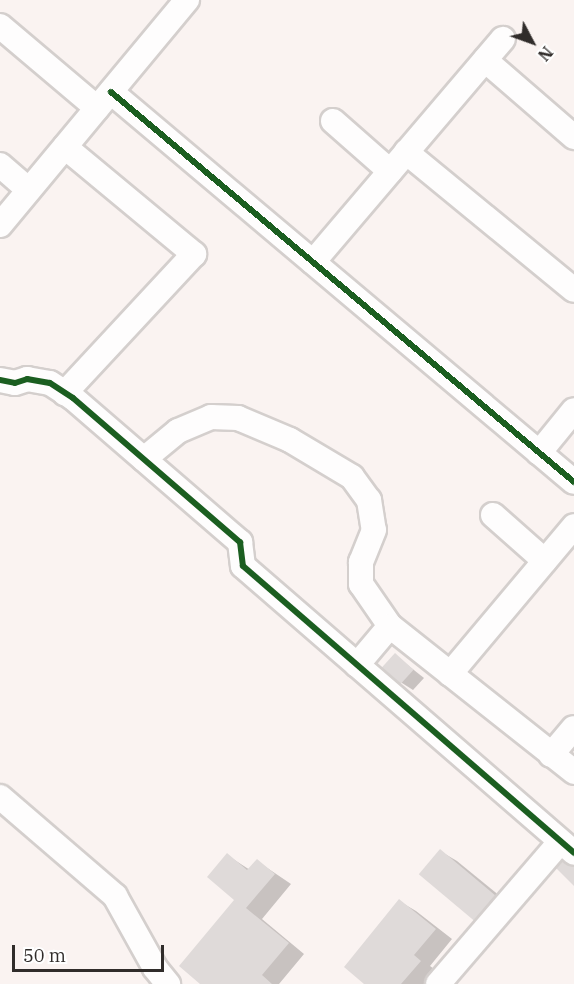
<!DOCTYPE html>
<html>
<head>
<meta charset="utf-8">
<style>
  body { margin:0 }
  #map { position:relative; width:574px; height:984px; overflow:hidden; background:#faf3f1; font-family:"IBM Plex Serif",serif }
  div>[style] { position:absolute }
  .shadow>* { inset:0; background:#0003 }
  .building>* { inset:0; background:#dfdad9; transform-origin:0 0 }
  .roads { filter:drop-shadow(2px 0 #d4cfcd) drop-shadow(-2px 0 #d4cfcd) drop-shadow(0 2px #d4cfcd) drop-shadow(0 -2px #d4cfcd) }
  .street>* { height:24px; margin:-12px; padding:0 12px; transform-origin:12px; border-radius:12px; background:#fefdfd }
  .cycleway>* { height:6px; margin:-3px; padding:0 3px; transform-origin:3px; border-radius:3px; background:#1b5e20 }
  span { translate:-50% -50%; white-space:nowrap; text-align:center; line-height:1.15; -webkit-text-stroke:5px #fff; paint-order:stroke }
  .north { position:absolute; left:502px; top:12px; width:60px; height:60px; -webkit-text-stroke:4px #fff; paint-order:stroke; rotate:131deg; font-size:16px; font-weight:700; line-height:24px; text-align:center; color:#302c2a }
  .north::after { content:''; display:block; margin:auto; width:21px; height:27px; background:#302c2a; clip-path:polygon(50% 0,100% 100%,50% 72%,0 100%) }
  .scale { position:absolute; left:12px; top:945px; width:152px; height:27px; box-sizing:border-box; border:3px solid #302c2a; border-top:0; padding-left:8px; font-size:18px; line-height:21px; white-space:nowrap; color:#302c2a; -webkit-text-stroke:4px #fff; paint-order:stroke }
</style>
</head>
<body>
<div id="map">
  <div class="shadow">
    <i style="clip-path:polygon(395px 655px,424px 678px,413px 690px,402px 683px)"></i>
    <i style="clip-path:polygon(440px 851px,457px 861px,512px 906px,492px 929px,475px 919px,421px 874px)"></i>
    <i style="clip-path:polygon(227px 855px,250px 870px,257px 861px,291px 884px,262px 919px,304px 954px,279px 984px,203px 984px,236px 900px)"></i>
    <i style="clip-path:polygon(399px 901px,416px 911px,452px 939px,430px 966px,437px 971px,426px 984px,364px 984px)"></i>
  </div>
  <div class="building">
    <i style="left:395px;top:653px;width:25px;height:20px;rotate:42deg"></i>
    <i style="left:440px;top:849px;width:72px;height:33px;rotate:40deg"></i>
    <i style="clip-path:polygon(227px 853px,247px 870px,257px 859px,275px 874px,246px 908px,289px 943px,262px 975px,272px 984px,200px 984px,179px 966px,234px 900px,207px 877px)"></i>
    <i style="clip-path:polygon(562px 861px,574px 867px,574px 886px,556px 868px)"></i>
    <i style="clip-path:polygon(399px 899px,436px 929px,414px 955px,421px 961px,401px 984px,364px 984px,344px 967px)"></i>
  </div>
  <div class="roads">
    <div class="street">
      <i style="left:0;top:26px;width:127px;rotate:40.2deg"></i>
      <i style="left:485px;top:60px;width:118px;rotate:40.9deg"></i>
      <i style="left:111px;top:92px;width:605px;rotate:40.11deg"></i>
      <i style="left:333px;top:121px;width:76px;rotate:41.3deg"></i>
      <i style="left:65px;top:147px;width:168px;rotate:39.7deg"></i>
      <i style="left:194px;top:254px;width:190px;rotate:132.9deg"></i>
      <i style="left:406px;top:152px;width:217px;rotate:39.4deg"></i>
      <i style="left:0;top:165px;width:38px;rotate:41deg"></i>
      <i style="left:0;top:225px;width:293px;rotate:-50.3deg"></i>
      <i style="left:313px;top:262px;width:293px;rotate:-49.6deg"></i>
      <i style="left:0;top:380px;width:15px;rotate:11deg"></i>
      <i style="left:15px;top:383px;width:13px;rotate:-18deg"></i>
      <i style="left:27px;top:379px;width:23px;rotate:10deg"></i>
      <i style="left:50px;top:383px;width:27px;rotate:33deg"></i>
      <i style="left:73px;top:398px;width:221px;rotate:40.8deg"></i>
      <i style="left:240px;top:542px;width:24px;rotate:83deg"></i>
      <i style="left:243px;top:566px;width:438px;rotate:40.9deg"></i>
      <i style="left:539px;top:453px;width:55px;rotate:-50.9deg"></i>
      <i style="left:144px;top:459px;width:44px;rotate:-39.5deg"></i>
      <i style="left:178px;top:431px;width:36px;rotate:-23deg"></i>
      <i style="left:211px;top:417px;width:27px;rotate:2deg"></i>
      <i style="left:238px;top:418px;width:56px;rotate:22.9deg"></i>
      <i style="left:290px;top:440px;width:72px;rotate:30.8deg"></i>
      <i style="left:352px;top:477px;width:29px;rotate:54deg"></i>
      <i style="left:369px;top:500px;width:30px;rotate:81deg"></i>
      <i style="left:374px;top:530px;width:35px;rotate:112deg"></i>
      <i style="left:361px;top:562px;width:22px;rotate:90deg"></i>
      <i style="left:361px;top:584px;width:51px;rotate:55.4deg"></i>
      <i style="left:390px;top:626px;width:235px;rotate:38.4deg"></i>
      <i style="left:493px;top:515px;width:69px;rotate:41.5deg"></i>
      <i style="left:357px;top:665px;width:51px;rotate:-49.8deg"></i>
      <i style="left:450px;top:674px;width:193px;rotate:-50deg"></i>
      <i style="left:551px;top:755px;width:35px;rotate:-50deg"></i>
      <i style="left:0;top:797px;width:152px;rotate:40.7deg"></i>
      <i style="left:115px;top:896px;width:82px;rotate:60.9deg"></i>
      <i style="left:155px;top:968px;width:21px;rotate:51deg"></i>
      <i style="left:438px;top:984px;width:187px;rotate:-49.3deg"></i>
    </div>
  </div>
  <div class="cycleway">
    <i style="left:111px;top:92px;width:605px;rotate:40.11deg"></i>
    <i style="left:0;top:380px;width:15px;rotate:11deg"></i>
    <i style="left:15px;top:383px;width:13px;rotate:-18deg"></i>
    <i style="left:27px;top:379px;width:23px;rotate:10deg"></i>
    <i style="left:50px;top:383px;width:27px;rotate:33deg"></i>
    <i style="left:73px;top:398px;width:221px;rotate:40.8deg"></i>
    <i style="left:240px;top:542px;width:24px;rotate:83deg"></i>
    <i style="left:243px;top:566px;width:438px;rotate:40.9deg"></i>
  </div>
  <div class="north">N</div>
  <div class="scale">50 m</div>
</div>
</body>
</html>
